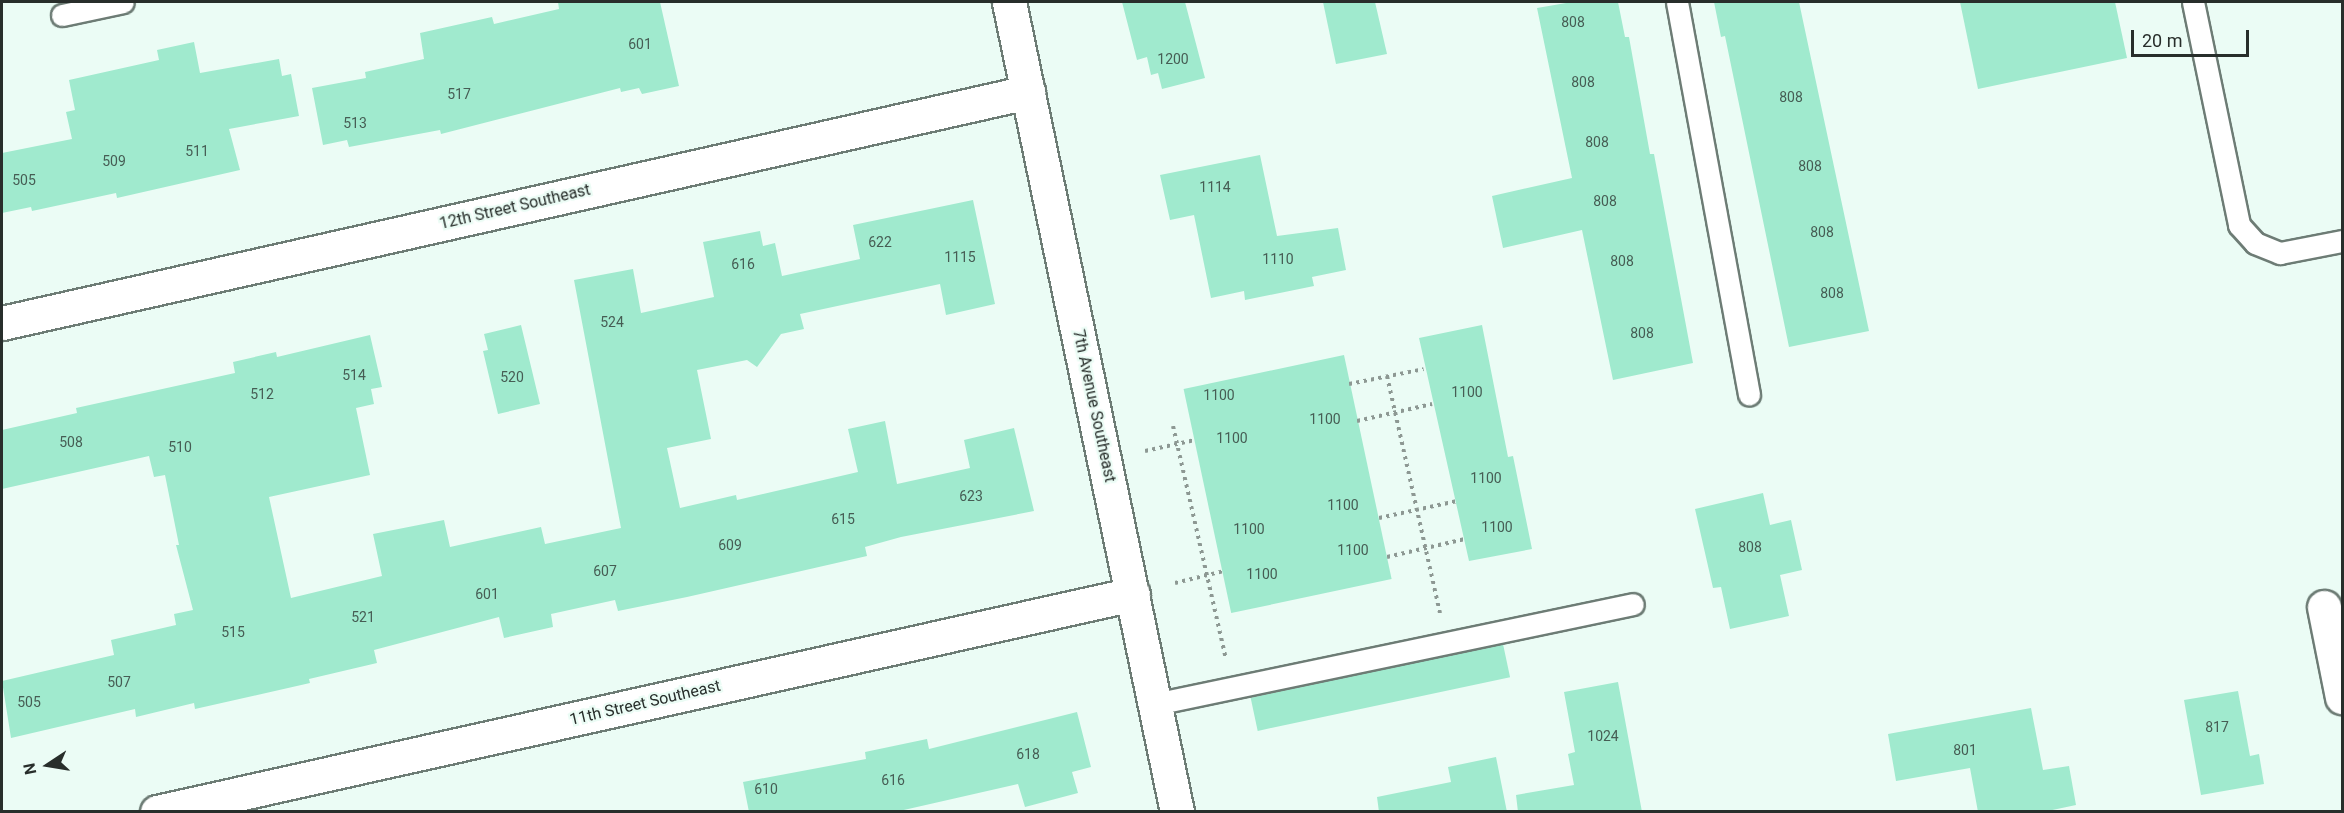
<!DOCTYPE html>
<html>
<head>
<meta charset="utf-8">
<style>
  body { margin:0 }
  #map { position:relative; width:2344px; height:813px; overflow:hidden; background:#ebfcf5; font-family:Roboto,sans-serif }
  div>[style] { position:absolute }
  .building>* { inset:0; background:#a0eace; transform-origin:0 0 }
  .path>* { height:4px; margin-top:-2px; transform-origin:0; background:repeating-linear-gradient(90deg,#8d9893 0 3px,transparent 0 7.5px) }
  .roads { filter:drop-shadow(2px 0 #6d7c75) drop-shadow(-2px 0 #6d7c75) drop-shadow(0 2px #6d7c75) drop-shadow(0 -2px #6d7c75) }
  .service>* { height:21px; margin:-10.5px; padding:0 10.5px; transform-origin:10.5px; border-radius:10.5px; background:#fff }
  .minor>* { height:33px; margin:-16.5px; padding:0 16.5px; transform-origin:16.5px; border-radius:16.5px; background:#fff }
  .tertiary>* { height:33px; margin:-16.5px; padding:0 16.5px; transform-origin:16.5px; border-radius:16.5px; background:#fff }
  span { translate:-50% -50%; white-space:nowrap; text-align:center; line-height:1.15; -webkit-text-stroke:4.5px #ebfcf5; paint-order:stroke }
  .number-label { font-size:14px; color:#465d54 }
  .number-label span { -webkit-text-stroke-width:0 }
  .street-label { font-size:16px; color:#282e2b }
  .frame { position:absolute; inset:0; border:3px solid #282e2b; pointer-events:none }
  .north { position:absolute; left:18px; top:735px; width:60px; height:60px; -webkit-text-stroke:4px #ebfcf5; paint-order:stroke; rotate:258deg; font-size:16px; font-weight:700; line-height:24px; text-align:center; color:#282e2b }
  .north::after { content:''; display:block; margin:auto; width:21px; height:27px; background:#282e2b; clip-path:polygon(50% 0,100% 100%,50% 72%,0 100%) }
  .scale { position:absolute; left:2131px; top:30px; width:118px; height:27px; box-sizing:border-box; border:3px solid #282e2b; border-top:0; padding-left:8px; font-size:18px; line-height:21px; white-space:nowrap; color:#282e2b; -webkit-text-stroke:4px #ebfcf5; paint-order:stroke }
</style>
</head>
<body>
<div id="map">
  <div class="building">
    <i style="clip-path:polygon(558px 2px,660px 2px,679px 86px,642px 94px,639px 88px,621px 92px,620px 88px,441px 134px,440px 130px,349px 147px,347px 140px,323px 145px,312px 88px,366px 78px,365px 72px,424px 59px,420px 33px,492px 17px,494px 24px,559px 9px)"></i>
    <i style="clip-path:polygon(1122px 2px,1185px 2px,1205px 78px,1162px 89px,1158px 73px,1151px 75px,1147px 57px,1137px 60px)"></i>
    <i style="clip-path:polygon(1323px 2px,1375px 2px,1387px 54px,1336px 64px)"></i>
    <i style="clip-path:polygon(1572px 2px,1618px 2px,1625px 37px,1629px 37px,1650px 154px,1654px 154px,1693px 363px,1613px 380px,1582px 230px,1503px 248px,1492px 196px,1572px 178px,1537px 8px)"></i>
    <i style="clip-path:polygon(1714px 2px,1799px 2px,1869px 331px,1789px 347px,1725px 36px,1721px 37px)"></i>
    <i style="clip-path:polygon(1960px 2px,2115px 2px,2127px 58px,1978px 89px)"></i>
    <i style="clip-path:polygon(194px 42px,200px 73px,279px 59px,282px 76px,291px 74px,299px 116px,229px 129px,240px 170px,117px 198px,116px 193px,32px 211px,31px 207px,2px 213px,2px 153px,72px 139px,66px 112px,75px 110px,69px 80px,159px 60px,157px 50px)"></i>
    <i style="clip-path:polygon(1260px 155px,1277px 236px,1338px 228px,1346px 270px,1312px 277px,1314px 286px,1245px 300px,1244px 291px,1211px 298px,1194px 215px,1170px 220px,1160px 175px)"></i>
    <i style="clip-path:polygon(973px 200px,995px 304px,946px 315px,940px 284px,800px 314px,804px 329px,781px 334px,757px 367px,747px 360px,697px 370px,711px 439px,667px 448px,680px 508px,736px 495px,737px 500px,858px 472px,848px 429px,885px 421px,897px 484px,970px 468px,964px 440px,1014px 428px,1034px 511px,901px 537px,865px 547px,867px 556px,687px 597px,618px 611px,615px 600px,551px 614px,553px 627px,504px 638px,499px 617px,374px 650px,377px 663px,309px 679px,310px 683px,195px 709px,194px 703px,136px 717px,135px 709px,11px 738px,2px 681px,114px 655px,111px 640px,176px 625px,174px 614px,193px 610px,176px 545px,179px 545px,165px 475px,154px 477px,149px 456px,2px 489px,2px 430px,77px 413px,76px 408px,235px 373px,233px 362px,276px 352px,277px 357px,370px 335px,382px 387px,371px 389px,374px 404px,356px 408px,370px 475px,269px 497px,291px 598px,382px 576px,373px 534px,444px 520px,450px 547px,541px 527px,545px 544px,621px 528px,574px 280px,633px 269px,641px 313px,714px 297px,703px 242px,760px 231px,763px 246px,775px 243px,782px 276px,860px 259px,853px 225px)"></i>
    <i style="clip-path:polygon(521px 325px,540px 404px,498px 414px,483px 351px,488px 350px,484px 334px)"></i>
    <i style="clip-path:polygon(1482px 325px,1508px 457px,1513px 456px,1532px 549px,1469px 561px,1419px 338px)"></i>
    <i style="left:1344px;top:355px;width:229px;height:164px;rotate:78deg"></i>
    <i style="clip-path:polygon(1763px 493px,1770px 525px,1791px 520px,1802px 570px,1780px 575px,1789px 616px,1730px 629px,1721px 587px,1713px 588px,1695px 509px)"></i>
    <i style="left:1503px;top:644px;width:34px;height:258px;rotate:78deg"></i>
    <i style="clip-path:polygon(1618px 682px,1642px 812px,1518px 812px,1516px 795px,1574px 785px,1568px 754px,1575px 752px,1564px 692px)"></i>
    <i style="clip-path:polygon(2238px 691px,2250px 756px,2259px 754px,2264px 784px,2201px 795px,2184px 700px)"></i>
    <i style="clip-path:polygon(2031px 708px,2043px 770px,2069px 766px,2076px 805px,2043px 812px,1978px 812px,1970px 768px,1896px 781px,1888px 734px)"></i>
    <i style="clip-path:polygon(1077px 712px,1091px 767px,1072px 772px,1078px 793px,1025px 807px,1018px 784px,895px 812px,749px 812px,743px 782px,866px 759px,865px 752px,927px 739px,929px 749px)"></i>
    <i style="clip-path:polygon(1496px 757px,1507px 812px,1379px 812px,1377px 797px,1451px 782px,1448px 767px)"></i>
  </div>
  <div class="path">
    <i style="left:1387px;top:376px;width:243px;rotate:77.4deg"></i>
    <i style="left:1349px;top:384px;width:76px;rotate:-11.3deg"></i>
    <i style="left:1357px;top:421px;width:77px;rotate:-12.8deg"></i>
    <i style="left:1173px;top:426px;width:239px;rotate:77.2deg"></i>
    <i style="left:1145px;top:451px;width:51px;rotate:-12.4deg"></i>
    <i style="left:1379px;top:518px;width:80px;rotate:-12.3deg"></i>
    <i style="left:1387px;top:557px;width:80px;rotate:-13deg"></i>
    <i style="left:1175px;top:583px;width:50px;rotate:-13.8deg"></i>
  </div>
  <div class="roads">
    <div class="service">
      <i style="left:1677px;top:2px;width:399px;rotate:79.6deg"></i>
      <i style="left:2193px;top:2px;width:228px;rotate:78.3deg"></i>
      <i style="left:2239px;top:225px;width:24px;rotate:48deg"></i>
      <i style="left:2255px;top:243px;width:27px;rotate:22deg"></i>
      <i style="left:2280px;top:253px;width:63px;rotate:-11deg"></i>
      <i style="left:62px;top:15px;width:62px;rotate:-12deg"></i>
      <i style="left:1155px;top:704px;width:488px;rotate:-11.8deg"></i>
    </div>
    <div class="minor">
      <i style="left:2px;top:323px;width:1052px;rotate:-12.69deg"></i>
      <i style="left:2324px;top:607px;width:92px;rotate:78.7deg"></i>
      <i style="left:157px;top:812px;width:1000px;rotate:-12.59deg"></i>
    </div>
    <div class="tertiary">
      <i style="left:1009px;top:2px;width:827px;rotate:78.28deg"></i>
    </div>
  </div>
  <div class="number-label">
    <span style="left:1573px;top:22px">808</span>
    <span style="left:640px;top:44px">601</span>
    <span style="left:1173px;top:59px">1200</span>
    <span style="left:1583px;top:82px">808</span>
    <span style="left:459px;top:94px">517</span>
    <span style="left:1791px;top:97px">808</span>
    <span style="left:355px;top:123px">513</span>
    <span style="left:1597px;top:142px">808</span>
    <span style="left:197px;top:151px">511</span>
    <span style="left:114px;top:161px">509</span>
    <span style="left:1810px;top:166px">808</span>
    <span style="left:24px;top:180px">505</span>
    <span style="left:1215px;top:187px">1114</span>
    <span style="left:1605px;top:201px">808</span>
    <span style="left:1822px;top:232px">808</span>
    <span style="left:880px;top:242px">622</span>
    <span style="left:960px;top:257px">1115</span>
    <span style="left:1278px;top:259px">1110</span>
    <span style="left:1622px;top:261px">808</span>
    <span style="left:743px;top:264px">616</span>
    <span style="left:1832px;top:293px">808</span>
    <span style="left:612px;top:322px">524</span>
    <span style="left:1642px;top:333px">808</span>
    <span style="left:354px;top:375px">514</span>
    <span style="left:512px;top:377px">520</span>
    <span style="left:1467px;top:392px">1100</span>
    <span style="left:262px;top:394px">512</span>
    <span style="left:1219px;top:395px">1100</span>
    <span style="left:1325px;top:419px">1100</span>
    <span style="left:1232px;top:438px">1100</span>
    <span style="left:71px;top:442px">508</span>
    <span style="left:180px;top:447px">510</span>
    <span style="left:1486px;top:478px">1100</span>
    <span style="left:971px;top:496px">623</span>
    <span style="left:1343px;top:505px">1100</span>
    <span style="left:843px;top:519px">615</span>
    <span style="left:1497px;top:527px">1100</span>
    <span style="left:1249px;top:529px">1100</span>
    <span style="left:730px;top:545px">609</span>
    <span style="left:1750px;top:547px">808</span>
    <span style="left:1353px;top:550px">1100</span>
    <span style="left:605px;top:571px">607</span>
    <span style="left:1262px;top:574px">1100</span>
    <span style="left:487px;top:594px">601</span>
    <span style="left:363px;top:617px">521</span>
    <span style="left:233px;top:632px">515</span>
    <span style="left:119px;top:682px">507</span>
    <span style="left:29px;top:702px">505</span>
    <span style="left:2217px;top:727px">817</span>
    <span style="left:1603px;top:736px">1024</span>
    <span style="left:1965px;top:750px">801</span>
    <span style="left:1028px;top:754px">618</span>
    <span style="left:893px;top:780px">616</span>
    <span style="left:766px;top:789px">610</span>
  </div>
  <div class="street-label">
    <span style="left:515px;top:207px;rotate:-13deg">12th Street Southeast</span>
    <span style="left:1094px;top:406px;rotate:78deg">7th Avenue Southeast</span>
    <span style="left:645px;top:703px;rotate:-13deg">11th Street Southeast</span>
  </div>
  <div class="frame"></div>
  <div class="north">N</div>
  <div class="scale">20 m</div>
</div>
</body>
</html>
